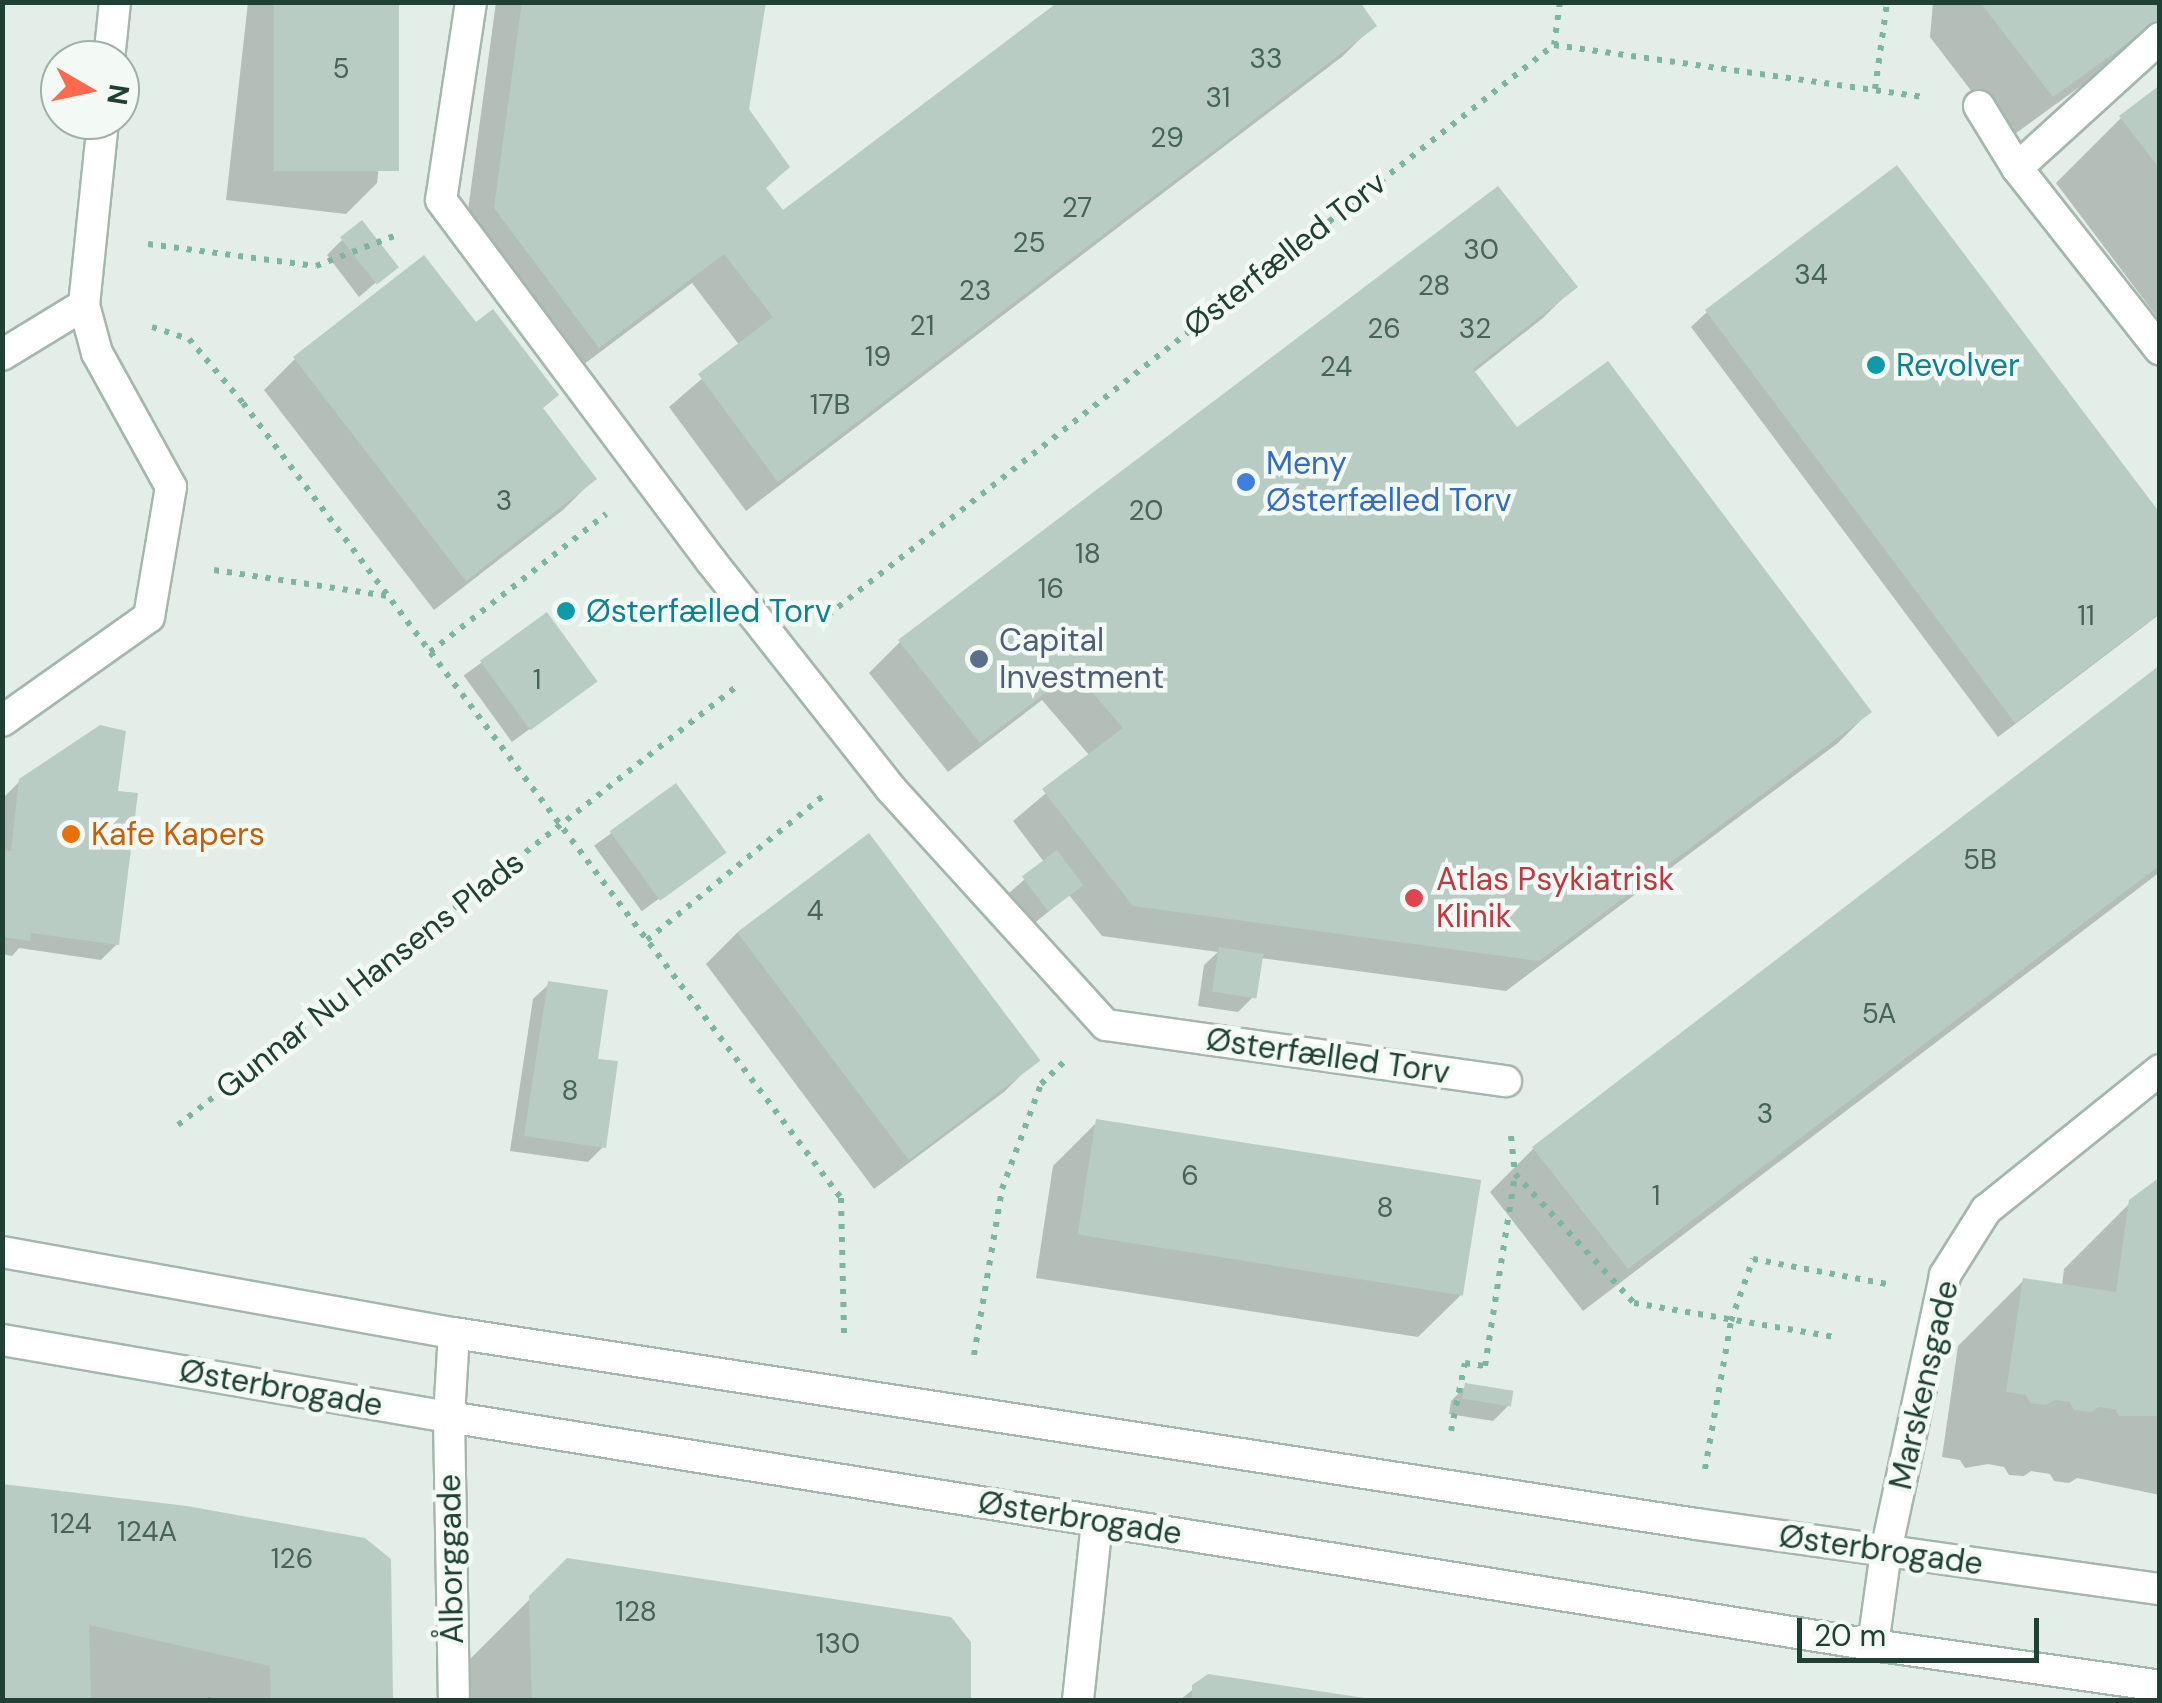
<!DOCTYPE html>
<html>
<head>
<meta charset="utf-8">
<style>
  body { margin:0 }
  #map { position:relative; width:2162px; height:1703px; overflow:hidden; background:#e2eee7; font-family:"DM Sans",sans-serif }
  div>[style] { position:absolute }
  .shadow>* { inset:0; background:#0003; transform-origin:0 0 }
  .building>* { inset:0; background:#b9ccc3; transform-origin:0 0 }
  .path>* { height:6px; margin-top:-3px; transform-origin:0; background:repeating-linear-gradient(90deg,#7eb59f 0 5px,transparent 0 13px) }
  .roads { filter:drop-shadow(2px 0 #a4b7ae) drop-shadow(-2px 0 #a4b7ae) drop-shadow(0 2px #a4b7ae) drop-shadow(0 -2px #a4b7ae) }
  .service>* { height:30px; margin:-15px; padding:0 15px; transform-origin:15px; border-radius:15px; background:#fff }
  .minor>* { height:30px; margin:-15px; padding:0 15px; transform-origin:15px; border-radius:15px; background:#fff }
  .tertiary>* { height:30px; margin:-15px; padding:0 15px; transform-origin:15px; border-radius:15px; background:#fff }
  .dots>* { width:28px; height:28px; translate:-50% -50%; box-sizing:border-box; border:5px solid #f3faf5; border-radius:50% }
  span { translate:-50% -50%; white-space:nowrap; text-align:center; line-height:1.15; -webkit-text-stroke:9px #f3faf5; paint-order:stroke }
  .number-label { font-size:28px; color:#466458 }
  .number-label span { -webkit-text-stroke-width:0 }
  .street-label { font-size:32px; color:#1f4135 }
  .culture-label { font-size:32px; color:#0d838f }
  .left { translate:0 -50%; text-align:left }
  .shop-label { font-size:32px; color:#366cbe }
  .service-label { font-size:32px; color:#4e5e75 }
  .food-label { font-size:32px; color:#c56008 }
  .health-label { font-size:32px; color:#be3a42 }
  .frame { position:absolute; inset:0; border:5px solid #1f4135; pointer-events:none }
  .north { position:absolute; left:40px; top:40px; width:100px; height:100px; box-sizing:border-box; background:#f3faf5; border:2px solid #9eb0a8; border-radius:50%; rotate:99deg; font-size:28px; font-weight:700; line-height:40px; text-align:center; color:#1f4135 }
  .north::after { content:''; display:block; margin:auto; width:35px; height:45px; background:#ff694e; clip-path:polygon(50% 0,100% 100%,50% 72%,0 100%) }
  .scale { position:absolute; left:1797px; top:1618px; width:242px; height:45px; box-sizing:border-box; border:5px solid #1f4135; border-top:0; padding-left:12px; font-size:30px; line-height:35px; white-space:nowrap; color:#1f4135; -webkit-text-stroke:8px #f3faf5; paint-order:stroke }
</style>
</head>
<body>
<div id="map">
  <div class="shadow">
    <i style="clip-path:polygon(248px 2px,397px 2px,377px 183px,346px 214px,226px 200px)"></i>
    <i style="clip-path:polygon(496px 2px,764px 2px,746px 109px,764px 189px,783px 213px,1374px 25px,1343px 56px,746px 511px,669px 407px,740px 346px,692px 283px,567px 377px,464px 240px)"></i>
    <i style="clip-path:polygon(1933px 2px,2160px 2px,2160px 21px,2129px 51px,2008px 139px,1930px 37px)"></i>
    <i style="clip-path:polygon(2160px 89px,2160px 321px,2056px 183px,2121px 118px)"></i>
    <i style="clip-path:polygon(1498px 189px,1574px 287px,1543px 318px,1473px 373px,1517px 430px,1869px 712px,1838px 743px,1506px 991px,1260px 958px,1254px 996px,1238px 1012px,1198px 1006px,1204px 965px,1218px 952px,1102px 936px,1069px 895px,1032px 925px,1008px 894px,1044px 862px,1013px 821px,1090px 756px,1042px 700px,948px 772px,869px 673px,900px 642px)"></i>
    <i style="clip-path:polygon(342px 240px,395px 266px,359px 297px,327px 255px)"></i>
    <i style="clip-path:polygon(1707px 312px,2160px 518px,2160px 614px,1998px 737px,1691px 327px)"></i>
    <i style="clip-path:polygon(295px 359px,594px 479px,563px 510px,434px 610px,264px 390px)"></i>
    <i style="left:547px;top:615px;width:82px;height:103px;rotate:54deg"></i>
    <i style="clip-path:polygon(2160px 669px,2160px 872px,1583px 1311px,1490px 1192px,1533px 1149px)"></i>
    <i style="clip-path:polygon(20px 781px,115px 793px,117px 944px,101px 960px,19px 948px,12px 956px,2px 954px,4px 797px)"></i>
    <i style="left:675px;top:787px;width:81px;height:100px;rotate:54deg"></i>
    <i style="clip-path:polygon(868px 836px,1035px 1061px,1004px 1092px,874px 1189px,706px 964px,737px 933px)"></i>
    <i style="clip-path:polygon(549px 984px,595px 1061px,603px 1147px,588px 1162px,510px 1151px,533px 999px)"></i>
    <i style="clip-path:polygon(1097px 1122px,1462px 1294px,1418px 1337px,1036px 1278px,1053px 1166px)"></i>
    <i style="clip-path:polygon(2160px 1181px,2160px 1495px,2077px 1478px,2069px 1483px,2054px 1481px,2050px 1474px,2031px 1471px,2024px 1476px,2009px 1475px,2004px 1467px,1988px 1464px,1965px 1468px,1960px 1460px,1942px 1457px,1958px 1346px,2024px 1280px,2062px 1286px,2064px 1269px,2131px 1202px)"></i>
    <i style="clip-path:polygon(1466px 1386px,1508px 1406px,1493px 1421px,1449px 1414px,1451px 1401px)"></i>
    <i style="clip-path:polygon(2px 1487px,388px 1560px,390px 1700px,2px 1700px)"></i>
    <i style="clip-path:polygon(568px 1561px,969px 1643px,969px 1700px,466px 1700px,465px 1664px)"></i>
    <i style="clip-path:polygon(1208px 1677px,1364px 1700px,1180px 1700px)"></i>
  </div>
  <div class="building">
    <i style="left:274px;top:2px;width:125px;height:169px"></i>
    <i style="clip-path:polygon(522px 2px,766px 2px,749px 109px,790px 167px,766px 188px,783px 210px,1058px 2px,1360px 2px,1377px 26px,778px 482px,698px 374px,773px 317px,724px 254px,599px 348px,494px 208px)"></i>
    <i style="clip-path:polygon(1980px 2px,2160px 2px,2160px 20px,2053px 97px)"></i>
    <i style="clip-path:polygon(2160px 85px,2160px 169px,2119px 116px)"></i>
    <i style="clip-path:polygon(1897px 165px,2160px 513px,2160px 613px,2015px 723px,1705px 310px)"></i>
    <i style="clip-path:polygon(1498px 186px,1578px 287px,1473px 369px,1517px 427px,1608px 361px,1872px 712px,1539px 961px,1133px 906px,1042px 789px,1123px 728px,1074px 671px,980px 743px,898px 640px)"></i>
    <i style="left:362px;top:220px;width:60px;height:28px;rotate:52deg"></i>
    <i style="clip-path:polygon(424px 255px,476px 322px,493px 309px,559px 395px,543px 408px,597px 479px,466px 581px,293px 357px)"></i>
    <i style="left:547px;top:612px;width:86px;height:83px;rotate:54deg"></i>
    <i style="clip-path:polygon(2160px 665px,2160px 865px,1628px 1269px,1532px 1147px)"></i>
    <i style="clip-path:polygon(100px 725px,126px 731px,118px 791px,138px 793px,119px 945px,31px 933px,30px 941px,2px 937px,2px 850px,11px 851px,19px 779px)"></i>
    <i style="left:676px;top:783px;width:86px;height:82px;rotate:54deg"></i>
    <i style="left:869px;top:833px;width:285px;height:165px;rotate:53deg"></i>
    <i style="left:1057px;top:850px;width:44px;height:44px;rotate:53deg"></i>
    <i style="left:1219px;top:947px;width:45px;height:45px;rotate:9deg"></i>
    <i style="clip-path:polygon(548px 981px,608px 990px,598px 1059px,618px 1061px,606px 1148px,524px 1136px)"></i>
    <i style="left:1096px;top:1119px;width:390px;height:117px;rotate:9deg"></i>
    <i style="clip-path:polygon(2160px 1177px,2160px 1416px,2119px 1416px,2115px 1409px,2099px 1407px,2091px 1412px,2074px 1410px,2070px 1402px,2055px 1400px,2046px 1405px,2030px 1403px,2026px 1395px,2006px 1392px,2023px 1278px,2116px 1292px,2129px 1200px)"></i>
    <i style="left:1465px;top:1383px;width:49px;height:16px;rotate:9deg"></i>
    <i style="clip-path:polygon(2px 1484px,187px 1506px,365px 1538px,391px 1559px,393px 1700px,271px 1700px,270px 1666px,89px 1625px,91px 1700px,2px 1700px)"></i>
    <i style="clip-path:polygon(567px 1558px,951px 1617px,971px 1642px,971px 1700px,532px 1700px,529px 1596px)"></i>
    <i style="clip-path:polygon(1208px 1674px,1364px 1698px,1364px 1700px,1192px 1700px,1192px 1685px)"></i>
  </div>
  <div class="path">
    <i style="left:1560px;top:2px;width:43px;rotate:97.9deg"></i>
    <i style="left:1554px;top:45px;width:373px;rotate:8deg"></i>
    <i style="left:1875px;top:89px;width:88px;rotate:-82.1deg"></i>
    <i style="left:148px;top:244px;width:169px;rotate:7.5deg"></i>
    <i style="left:316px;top:266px;width:84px;rotate:-21deg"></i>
    <i style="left:152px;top:327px;width:39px;rotate:18deg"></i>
    <i style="left:189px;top:339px;width:84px;rotate:49.8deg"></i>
    <i style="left:243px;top:403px;width:995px;rotate:53.05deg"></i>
    <i style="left:841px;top:1198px;width:135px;rotate:88.7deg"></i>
    <i style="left:214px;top:570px;width:176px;rotate:8.5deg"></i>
    <i style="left:828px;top:615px;width:923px;rotate:-38.14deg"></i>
    <i style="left:430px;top:652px;width:224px;rotate:-38.1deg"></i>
    <i style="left:647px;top:940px;width:229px;rotate:-39.3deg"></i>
    <i style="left:178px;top:1125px;width:709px;rotate:-38.13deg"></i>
    <i style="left:1511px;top:1136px;width:38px;rotate:84deg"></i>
    <i style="left:1515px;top:1174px;width:176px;rotate:47.3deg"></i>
    <i style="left:1634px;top:1303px;width:205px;rotate:9.6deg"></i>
    <i style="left:974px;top:1355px;width:168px;rotate:-80.4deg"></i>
    <i style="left:1002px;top:1189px;width:112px;rotate:-69.6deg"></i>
    <i style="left:1041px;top:1084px;width:32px;rotate:-44deg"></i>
    <i style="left:1451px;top:1431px;width:69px;rotate:-78.4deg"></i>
    <i style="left:1465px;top:1363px;width:20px;rotate:9deg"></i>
    <i style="left:1485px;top:1366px;width:193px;rotate:-81.1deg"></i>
    <i style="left:1705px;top:1469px;width:150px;rotate:-80deg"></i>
    <i style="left:1731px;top:1321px;width:66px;rotate:-70.5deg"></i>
    <i style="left:1753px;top:1259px;width:136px;rotate:10.6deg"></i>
    <i style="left:207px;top:1698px;width:2px;rotate:63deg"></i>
  </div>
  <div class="roads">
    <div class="service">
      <i style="left:471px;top:2px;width:200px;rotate:98.6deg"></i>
      <i style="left:441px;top:200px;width:451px;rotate:53.2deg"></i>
      <i style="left:711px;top:561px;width:290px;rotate:51.7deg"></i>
      <i style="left:891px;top:789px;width:319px;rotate:47.7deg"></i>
      <i style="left:1106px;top:1025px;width:404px;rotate:8deg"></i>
      <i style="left:109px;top:60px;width:58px;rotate:-84.1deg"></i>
      <i style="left:2017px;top:168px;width:193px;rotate:-42.3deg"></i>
      <i style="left:2px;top:721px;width:180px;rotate:-35.3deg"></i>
      <i style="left:149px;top:617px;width:132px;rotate:-80.4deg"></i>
      <i style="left:171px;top:487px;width:153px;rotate:-118.9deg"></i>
      <i style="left:97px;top:353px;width:50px;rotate:-105.2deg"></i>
      <i style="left:84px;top:305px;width:186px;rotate:-84.1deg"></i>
    </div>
    <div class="minor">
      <i style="left:1979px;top:106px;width:73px;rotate:58.5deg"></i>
      <i style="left:2017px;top:168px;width:231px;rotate:51.8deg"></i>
      <i style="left:2px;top:355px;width:96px;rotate:-31.4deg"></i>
      <i style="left:449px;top:1417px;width:283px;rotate:89deg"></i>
      <i style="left:1886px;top:1551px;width:282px;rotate:-77.9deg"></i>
      <i style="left:1945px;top:1275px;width:77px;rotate:-57.8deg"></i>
      <i style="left:1986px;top:1210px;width:223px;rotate:-38.8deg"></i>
    </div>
    <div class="tertiary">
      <i style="left:2px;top:1252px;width:459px;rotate:10.2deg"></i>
      <i style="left:454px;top:1333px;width:1257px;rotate:8.74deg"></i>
      <i style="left:1696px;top:1524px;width:469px;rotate:8deg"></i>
      <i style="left:2px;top:1340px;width:454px;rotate:9.8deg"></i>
      <i style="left:449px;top:1417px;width:1442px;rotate:9.1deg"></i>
      <i style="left:1873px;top:1645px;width:290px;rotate:8.1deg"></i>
      <i style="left:449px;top:1417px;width:84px;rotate:-86.6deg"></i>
      <i style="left:1873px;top:1645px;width:95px;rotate:-82.1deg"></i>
      <i style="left:1078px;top:1700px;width:180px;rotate:-83.9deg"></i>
    </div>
  </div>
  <div class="dots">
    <i style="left:1876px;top:365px;background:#0f9aa8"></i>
    <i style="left:1246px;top:482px;background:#3f7fe0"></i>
    <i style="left:566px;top:611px;background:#0f9aa8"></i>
    <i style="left:979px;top:659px;background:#5c6f8a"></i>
    <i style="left:71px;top:834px;background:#e8710a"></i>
    <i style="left:1414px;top:898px;background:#e0444e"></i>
  </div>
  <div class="number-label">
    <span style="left:1266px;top:59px">33</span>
    <span style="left:341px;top:69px">5</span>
    <span style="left:1218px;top:98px">31</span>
    <span style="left:1167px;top:138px">29</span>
    <span style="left:1077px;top:208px">27</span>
    <span style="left:1029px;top:243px">25</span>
    <span style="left:1481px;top:250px">30</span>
    <span style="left:1811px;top:275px">34</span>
    <span style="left:1434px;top:286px">28</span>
    <span style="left:975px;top:291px">23</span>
    <span style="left:922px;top:326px">21</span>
    <span style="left:1384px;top:329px">26</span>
    <span style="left:1475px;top:329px">32</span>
    <span style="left:878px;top:357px">19</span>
    <span style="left:1336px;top:367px">24</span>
    <span style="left:830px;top:405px">17B</span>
    <span style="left:504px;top:501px">3</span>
    <span style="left:1146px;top:511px">20</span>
    <span style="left:1088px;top:554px">18</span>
    <span style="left:1051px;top:589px">16</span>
    <span style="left:2086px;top:616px">11</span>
    <span style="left:537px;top:680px">1</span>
    <span style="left:1980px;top:860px">5B</span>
    <span style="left:815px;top:911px">4</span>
    <span style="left:1879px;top:1014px">5A</span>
    <span style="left:570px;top:1091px">8</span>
    <span style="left:1765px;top:1114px">3</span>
    <span style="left:1190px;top:1176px">6</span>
    <span style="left:1656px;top:1196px">1</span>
    <span style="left:1385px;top:1208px">8</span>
    <span style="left:71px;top:1524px">124</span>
    <span style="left:147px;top:1532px">124A</span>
    <span style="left:292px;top:1559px">126</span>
    <span style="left:636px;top:1612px">128</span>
    <span style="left:838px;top:1644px">130</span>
  </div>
  <div class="street-label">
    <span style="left:1285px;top:254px;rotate:-38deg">Østerfælled Torv</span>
    <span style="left:370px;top:975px;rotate:-38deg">Gunnar Nu Hansens Plads</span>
    <span style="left:1328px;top:1056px;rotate:8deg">Østerfælled Torv</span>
    <span style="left:1924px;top:1385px;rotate:-77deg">Marskensgade</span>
    <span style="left:281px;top:1388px;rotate:10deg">Østerbrogade</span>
    <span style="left:1080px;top:1518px;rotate:9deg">Østerbrogade</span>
    <span style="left:1881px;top:1550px;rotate:8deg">Østerbrogade</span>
    <span style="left:451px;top:1559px;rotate:-91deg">Ålborggade</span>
  </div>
  <div class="culture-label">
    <span class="left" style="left:1896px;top:365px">Revolver</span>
    <span class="left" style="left:586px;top:611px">Østerfælled Torv</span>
  </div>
  <div class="shop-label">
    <span class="left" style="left:1266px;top:482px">Meny<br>Østerfælled Torv</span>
  </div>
  <div class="service-label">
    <span class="left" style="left:999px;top:659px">Capital<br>Investment</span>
  </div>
  <div class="food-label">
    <span class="left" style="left:91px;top:834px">Kafe Kapers</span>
  </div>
  <div class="health-label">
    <span class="left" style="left:1436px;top:898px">Atlas Psykiatrisk<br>Klinik</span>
  </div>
  <div class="frame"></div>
  <div class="north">N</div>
  <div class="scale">20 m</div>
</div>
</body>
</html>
